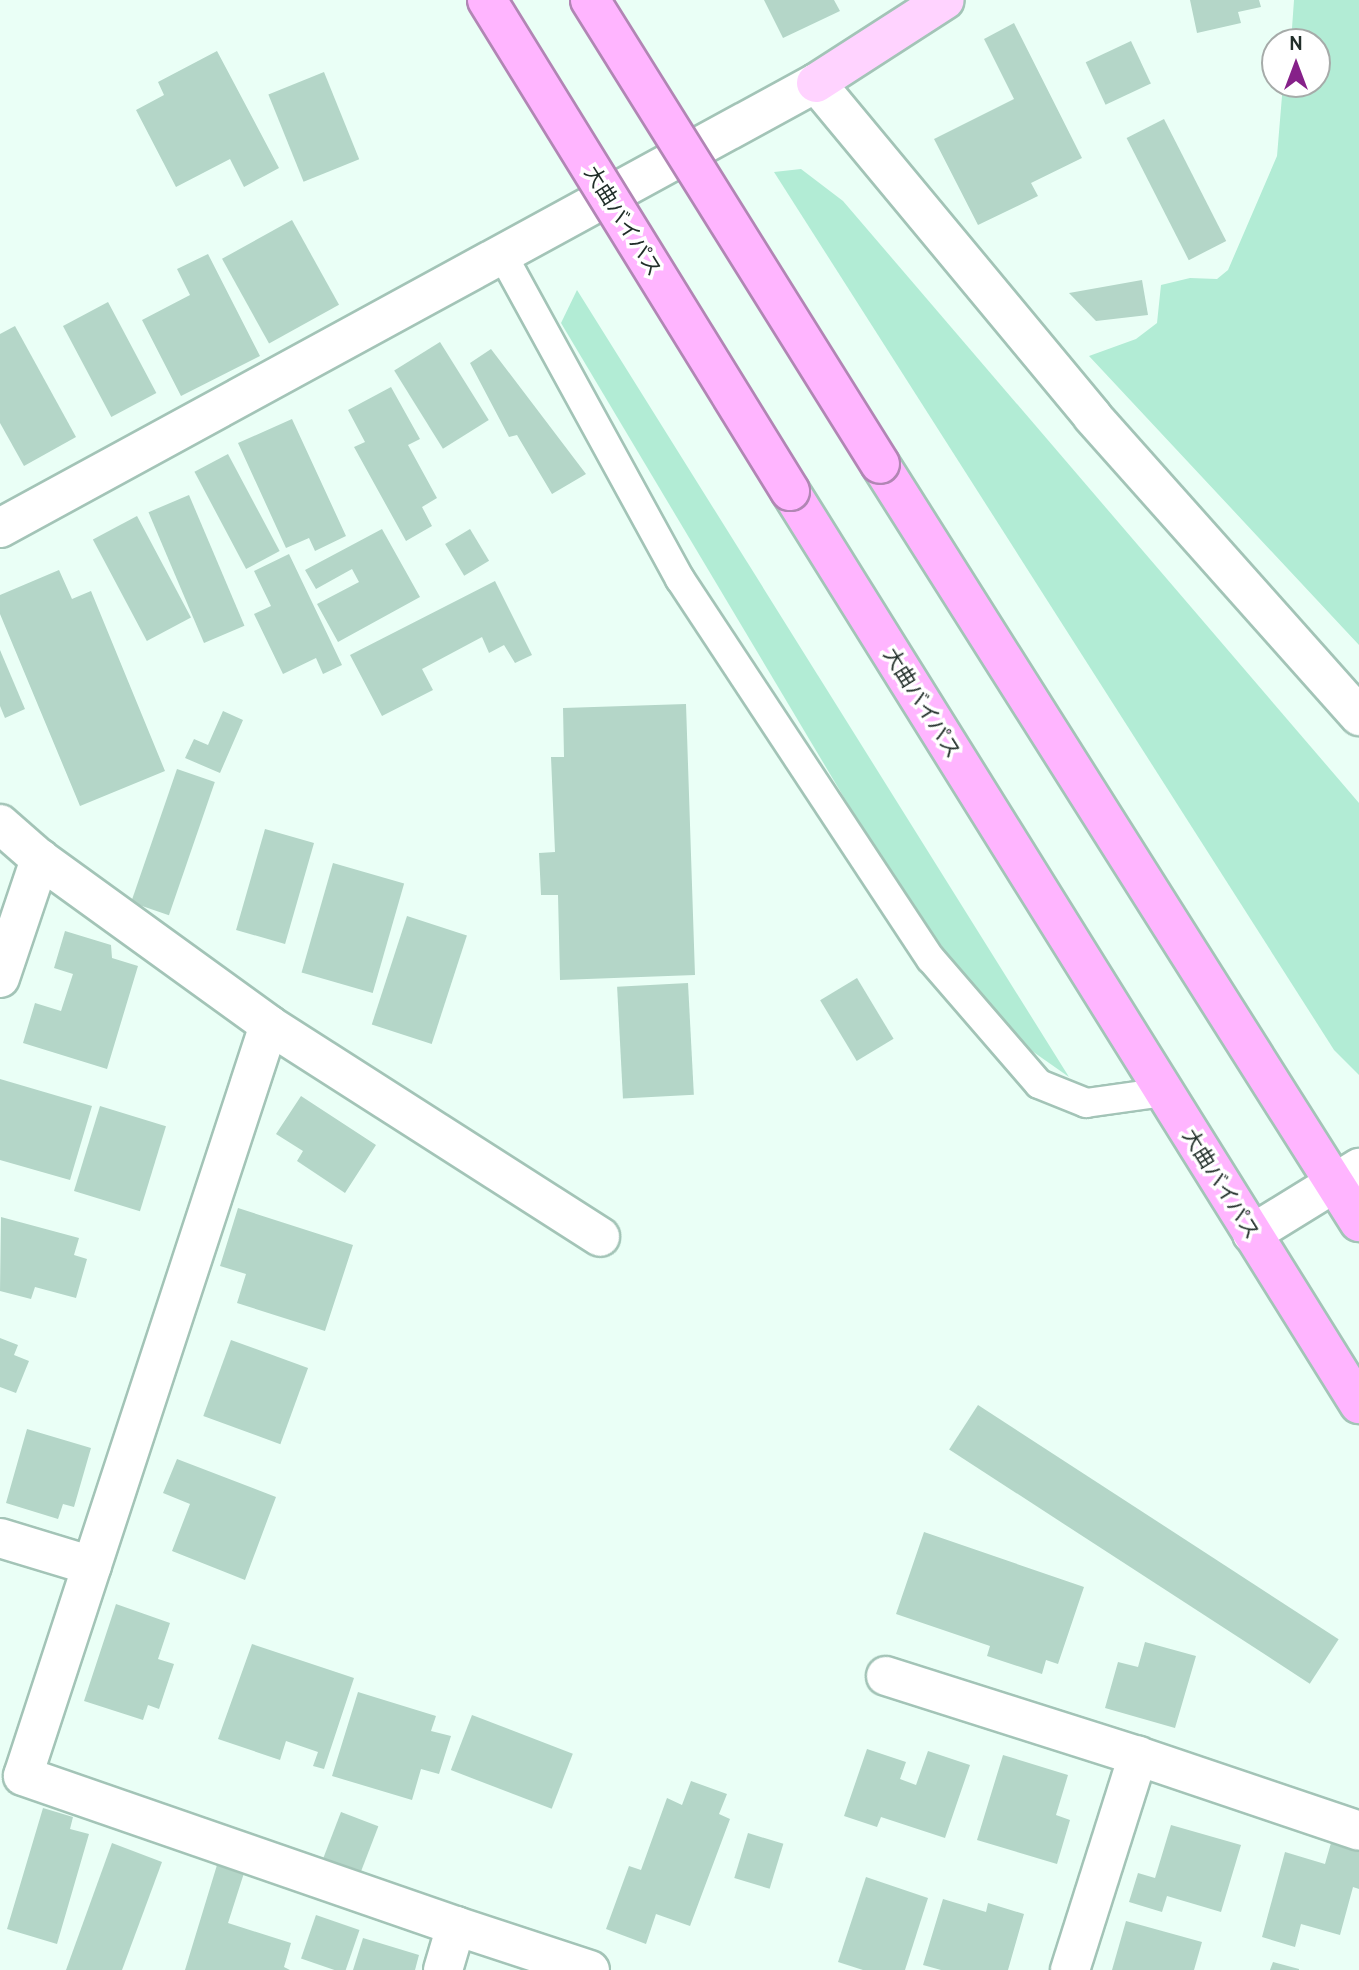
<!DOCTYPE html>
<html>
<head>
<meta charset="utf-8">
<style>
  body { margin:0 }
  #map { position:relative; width:1359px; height:1970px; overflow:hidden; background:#eafff6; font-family:Cabin,"Noto Sans JP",sans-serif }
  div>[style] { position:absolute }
  .green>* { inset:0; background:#b2ecd5 }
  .building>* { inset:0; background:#b4d6c8; transform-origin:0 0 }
  .roads { filter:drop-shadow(2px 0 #a3c4b7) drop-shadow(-2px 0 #a3c4b7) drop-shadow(0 2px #a3c4b7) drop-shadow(0 -2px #a3c4b7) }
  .lane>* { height:28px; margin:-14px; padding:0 14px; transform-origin:14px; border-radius:14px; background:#fff }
  .street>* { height:38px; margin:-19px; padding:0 19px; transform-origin:19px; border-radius:19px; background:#fff }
  .secondary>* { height:38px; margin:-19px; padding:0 19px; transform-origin:19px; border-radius:19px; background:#fff }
  .primary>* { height:38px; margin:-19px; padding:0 19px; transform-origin:19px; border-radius:19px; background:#ffd3ff }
  .highway>* { height:38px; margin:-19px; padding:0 19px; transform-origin:19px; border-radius:19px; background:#ffb5ff }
  .bridges { filter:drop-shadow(2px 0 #b186b4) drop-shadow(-2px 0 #b186b4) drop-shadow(0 2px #b186b4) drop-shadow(0 -2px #b186b4) }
  .highway-bridge>* { height:38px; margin:-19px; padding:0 19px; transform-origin:19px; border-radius:19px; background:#ffb5ff }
  span { translate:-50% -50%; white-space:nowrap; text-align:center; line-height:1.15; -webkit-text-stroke:7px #fff; paint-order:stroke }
  .street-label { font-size:21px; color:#212e29 }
  .north { position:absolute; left:1261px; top:28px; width:70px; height:70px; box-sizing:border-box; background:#fff; border:2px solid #a6aba9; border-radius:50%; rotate:0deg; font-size:19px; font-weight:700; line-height:28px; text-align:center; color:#212e29 }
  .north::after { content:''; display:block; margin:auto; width:24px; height:32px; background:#862189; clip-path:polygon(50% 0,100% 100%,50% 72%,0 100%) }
</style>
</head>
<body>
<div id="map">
  <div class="green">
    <i style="clip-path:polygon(1294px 0,1359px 0,1359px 645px,1089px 356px,1136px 339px,1157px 323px,1161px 285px,1190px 278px,1217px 279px,1228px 270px,1277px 156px,1283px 84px,1317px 84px,1317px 42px,1291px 42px)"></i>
    <i style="clip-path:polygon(801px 169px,843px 201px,1359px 803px,1359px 1075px,1334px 1050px,774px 172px)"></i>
    <i style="clip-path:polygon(577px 290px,1069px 1077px,1008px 1034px,898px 888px,561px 323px)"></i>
  </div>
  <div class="building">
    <i style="clip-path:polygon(764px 0,834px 0,840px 11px,783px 38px)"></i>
    <i style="clip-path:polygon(1190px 0,1259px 0,1261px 7px,1238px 12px,1241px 23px,1197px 33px)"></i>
    <i style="clip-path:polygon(1014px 23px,1082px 158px,1031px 183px,1038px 196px,978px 225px,934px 139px,1014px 99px,984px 39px)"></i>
    <i style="left:1131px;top:41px;width:47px;height:50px;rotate:65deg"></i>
    <i style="clip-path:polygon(217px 51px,279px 168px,244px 187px,230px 159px,176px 187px,136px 110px,164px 95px,158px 82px)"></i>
    <i style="left:324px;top:72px;width:94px;height:60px;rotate:68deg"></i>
    <i style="left:1164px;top:119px;width:137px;height:42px;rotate:63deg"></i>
    <i style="left:292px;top:220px;width:97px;height:80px;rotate:61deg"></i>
    <i style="clip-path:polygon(208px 254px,260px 356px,181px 396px,142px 320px,190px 295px,177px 269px)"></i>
    <i style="clip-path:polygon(1142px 280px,1148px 315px,1096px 321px,1069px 293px)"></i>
    <i style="left:108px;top:302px;width:103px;height:51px;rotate:62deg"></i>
    <i style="clip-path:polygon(15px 326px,76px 437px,24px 466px,0 423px,0 334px)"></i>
    <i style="left:440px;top:342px;width:92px;height:54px;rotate:58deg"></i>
    <i style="clip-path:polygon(491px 349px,586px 474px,552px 494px,517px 435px,509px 437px,470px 363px)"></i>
    <i style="clip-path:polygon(391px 387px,420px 439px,408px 445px,437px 498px,422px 507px,432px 526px,406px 541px,354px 447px,365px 442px,348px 410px)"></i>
    <i style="clip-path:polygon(292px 419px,346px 536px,315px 551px,309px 538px,286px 548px,238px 443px)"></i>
    <i style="left:228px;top:454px;width:110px;height:38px;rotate:62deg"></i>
    <i style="left:189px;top:495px;width:142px;height:44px;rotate:67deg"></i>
    <i style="left:137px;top:516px;width:115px;height:50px;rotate:62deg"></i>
    <i style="clip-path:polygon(382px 529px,420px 597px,338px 642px,317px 604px,359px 582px,352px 569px,316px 589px,305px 570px)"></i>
    <i style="left:470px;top:529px;width:37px;height:29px;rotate:59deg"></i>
    <i style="clip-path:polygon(289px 554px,342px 665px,323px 674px,316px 658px,283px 674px,254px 614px,271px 606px,254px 571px)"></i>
    <i style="clip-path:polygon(59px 570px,72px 599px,91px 591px,165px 771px,80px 806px,0 614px,0 595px)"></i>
    <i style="clip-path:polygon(495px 581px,532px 655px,515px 663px,504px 645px,489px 653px,482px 637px,422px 669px,433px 690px,382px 716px,350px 655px)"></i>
    <i style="clip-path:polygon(0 650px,25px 709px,5px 718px,0 706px)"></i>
    <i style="clip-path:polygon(686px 704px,695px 975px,560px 980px,558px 895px,541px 895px,539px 853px,555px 852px,551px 757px,564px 757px,563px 708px)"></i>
    <i style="clip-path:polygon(223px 711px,243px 720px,220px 773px,185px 758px,194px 739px,208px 745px)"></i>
    <i style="left:177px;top:769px;width:40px;height:141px;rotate:19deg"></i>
    <i style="left:265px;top:829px;width:51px;height:105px;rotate:16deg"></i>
    <i style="left:333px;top:863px;width:74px;height:114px;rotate:16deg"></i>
    <i style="left:407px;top:916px;width:63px;height:114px;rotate:18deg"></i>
    <i style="clip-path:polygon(65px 931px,111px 945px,112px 958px,138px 966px,107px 1069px,23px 1043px,35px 1003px,61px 1011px,73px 974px,54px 968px)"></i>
    <i style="left:857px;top:978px;width:71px;height:43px;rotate:59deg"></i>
    <i style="left:688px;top:983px;width:112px;height:71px;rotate:87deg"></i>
    <i style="clip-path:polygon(0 1079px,92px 1106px,70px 1180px,0 1160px)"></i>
    <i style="clip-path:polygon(301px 1096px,376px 1145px,345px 1193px,297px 1161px,303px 1151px,276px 1134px)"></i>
    <i style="left:100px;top:1106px;width:69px;height:89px;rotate:17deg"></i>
    <i style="clip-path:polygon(238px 1208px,353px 1245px,325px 1331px,237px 1303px,246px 1274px,220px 1266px)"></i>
    <i style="clip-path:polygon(1px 1217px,79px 1238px,74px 1255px,87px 1259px,76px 1298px,35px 1287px,31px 1299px,0 1291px)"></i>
    <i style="clip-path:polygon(0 1338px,18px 1345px,14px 1355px,29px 1361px,16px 1393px,0 1387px)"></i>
    <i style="left:231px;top:1340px;width:82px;height:81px;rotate:20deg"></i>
    <i style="left:978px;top:1405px;width:430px;height:53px;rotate:33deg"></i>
    <i style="clip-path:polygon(27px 1429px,91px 1448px,74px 1507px,63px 1504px,58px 1519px,6px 1503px)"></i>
    <i style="clip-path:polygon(177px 1459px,276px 1497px,245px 1580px,172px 1551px,190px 1504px,163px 1493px)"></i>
    <i style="clip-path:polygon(924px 1532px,1084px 1587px,1058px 1664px,1046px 1660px,1042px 1674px,987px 1656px,990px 1646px,896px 1614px)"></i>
    <i style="clip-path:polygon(116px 1604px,170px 1623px,158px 1659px,174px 1664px,159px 1709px,148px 1705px,143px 1720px,84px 1701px)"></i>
    <i style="clip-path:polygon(1145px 1642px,1196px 1656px,1175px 1728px,1105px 1708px,1118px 1662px,1138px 1667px)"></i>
    <i style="clip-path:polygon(252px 1644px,354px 1678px,324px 1769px,313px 1766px,318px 1752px,286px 1741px,280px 1760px,218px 1739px)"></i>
    <i style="clip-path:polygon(358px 1692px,436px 1716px,431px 1731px,451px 1736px,439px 1774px,421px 1769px,412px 1800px,332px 1776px)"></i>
    <i style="left:472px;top:1715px;width:108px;height:59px;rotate:21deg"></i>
    <i style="clip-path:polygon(867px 1749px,906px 1762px,900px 1779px,916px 1785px,928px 1751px,970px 1765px,945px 1838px,881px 1817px,877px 1827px,844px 1816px)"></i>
    <i style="clip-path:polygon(1003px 1755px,1068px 1775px,1056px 1815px,1070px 1820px,1057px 1864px,977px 1840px)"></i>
    <i style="clip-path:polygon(691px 1781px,727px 1794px,719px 1814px,730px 1819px,690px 1926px,656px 1914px,646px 1944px,606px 1929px,629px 1866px,641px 1870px,667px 1798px,682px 1805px)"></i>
    <i style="clip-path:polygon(43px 1808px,73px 1817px,70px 1829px,89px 1834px,57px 1944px,7px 1929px)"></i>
    <i style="left:341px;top:1812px;width:40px;height:53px;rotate:21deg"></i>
    <i style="clip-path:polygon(1171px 1825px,1241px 1845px,1221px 1912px,1167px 1896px,1162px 1912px,1129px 1902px,1138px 1873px,1155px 1878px)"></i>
    <i style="left:748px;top:1833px;width:37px;height:47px;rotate:17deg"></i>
    <i style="clip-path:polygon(112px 1843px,162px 1862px,122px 1970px,66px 1970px)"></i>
    <i style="clip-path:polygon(1331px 1843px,1359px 1850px,1359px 1889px,1353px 1887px,1340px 1935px,1301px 1924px,1295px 1947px,1262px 1937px,1285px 1852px,1325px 1864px)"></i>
    <i style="clip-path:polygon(217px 1865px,244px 1873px,228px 1923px,291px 1943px,284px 1967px,290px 1970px,185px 1970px)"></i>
    <i style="clip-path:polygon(866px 1877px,928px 1898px,905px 1970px,863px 1970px,838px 1962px)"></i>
    <i style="clip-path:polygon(943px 1899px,986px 1912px,988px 1903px,1024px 1914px,1008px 1970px,941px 1970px,923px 1965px)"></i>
    <i style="left:316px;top:1915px;width:46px;height:46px;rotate:19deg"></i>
    <i style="clip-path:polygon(1126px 1921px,1202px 1942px,1194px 1970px,1112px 1970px)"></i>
    <i style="clip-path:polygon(363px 1938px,419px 1955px,415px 1970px,353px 1970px)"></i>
    <i style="clip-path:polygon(1273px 1962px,1299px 1969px,1299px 1970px,1270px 1970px)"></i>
  </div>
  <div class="roads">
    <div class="lane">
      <i style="left:502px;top:254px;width:371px;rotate:61.3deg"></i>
      <i style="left:680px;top:579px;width:455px;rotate:56.6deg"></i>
      <i style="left:931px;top:959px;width:165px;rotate:49.2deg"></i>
      <i style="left:1039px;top:1084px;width:51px;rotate:22deg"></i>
      <i style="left:1086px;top:1103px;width:79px;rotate:-8deg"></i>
    </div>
    <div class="street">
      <i style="left:0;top:528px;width:929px;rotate:-28.61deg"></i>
      <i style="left:0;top:824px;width:53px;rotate:41.2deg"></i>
      <i style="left:40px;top:859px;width:283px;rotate:35.9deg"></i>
      <i style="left:269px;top:1025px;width:393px;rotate:32.6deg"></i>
      <i style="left:0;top:978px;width:126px;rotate:-71.4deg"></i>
      <i style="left:269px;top:1025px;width:790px;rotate:108.14deg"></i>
      <i style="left:23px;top:1776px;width:458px;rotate:19.1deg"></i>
      <i style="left:0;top:1538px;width:96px;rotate:16.9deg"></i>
      <i style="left:886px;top:1676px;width:264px;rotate:17.6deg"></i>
      <i style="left:443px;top:1970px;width:46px;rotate:-73.5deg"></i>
      <i style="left:456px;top:1926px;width:141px;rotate:18.2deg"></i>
      <i style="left:1070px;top:1970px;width:225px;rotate:-72.4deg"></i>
      <i style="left:1138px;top:1756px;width:233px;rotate:18.7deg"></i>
    </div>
    <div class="secondary">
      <i style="left:816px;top:83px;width:433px;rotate:50.3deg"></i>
      <i style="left:1092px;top:416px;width:402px;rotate:48.3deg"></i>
      <i style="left:1252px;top:1234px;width:126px;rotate:-31.7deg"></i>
    </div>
    <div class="primary">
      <i style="left:816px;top:83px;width:153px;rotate:-32.8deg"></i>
    </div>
    <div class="highway">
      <i style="left:880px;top:464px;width:897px;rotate:57.71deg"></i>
      <i style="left:790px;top:491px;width:1076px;rotate:58.07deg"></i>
    </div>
  </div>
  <div class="bridges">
    <div class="highway-bridge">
      <i style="left:487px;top:0;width:577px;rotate:58.32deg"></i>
      <i style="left:590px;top:0;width:547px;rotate:57.99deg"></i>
    </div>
  </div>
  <div class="street-label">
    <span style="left:623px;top:221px;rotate:58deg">大曲バイパス</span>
    <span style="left:922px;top:703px;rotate:58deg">大曲バイパス</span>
    <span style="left:1221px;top:1184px;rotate:58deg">大曲バイパス</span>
  </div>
  <div class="north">N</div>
</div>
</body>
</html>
